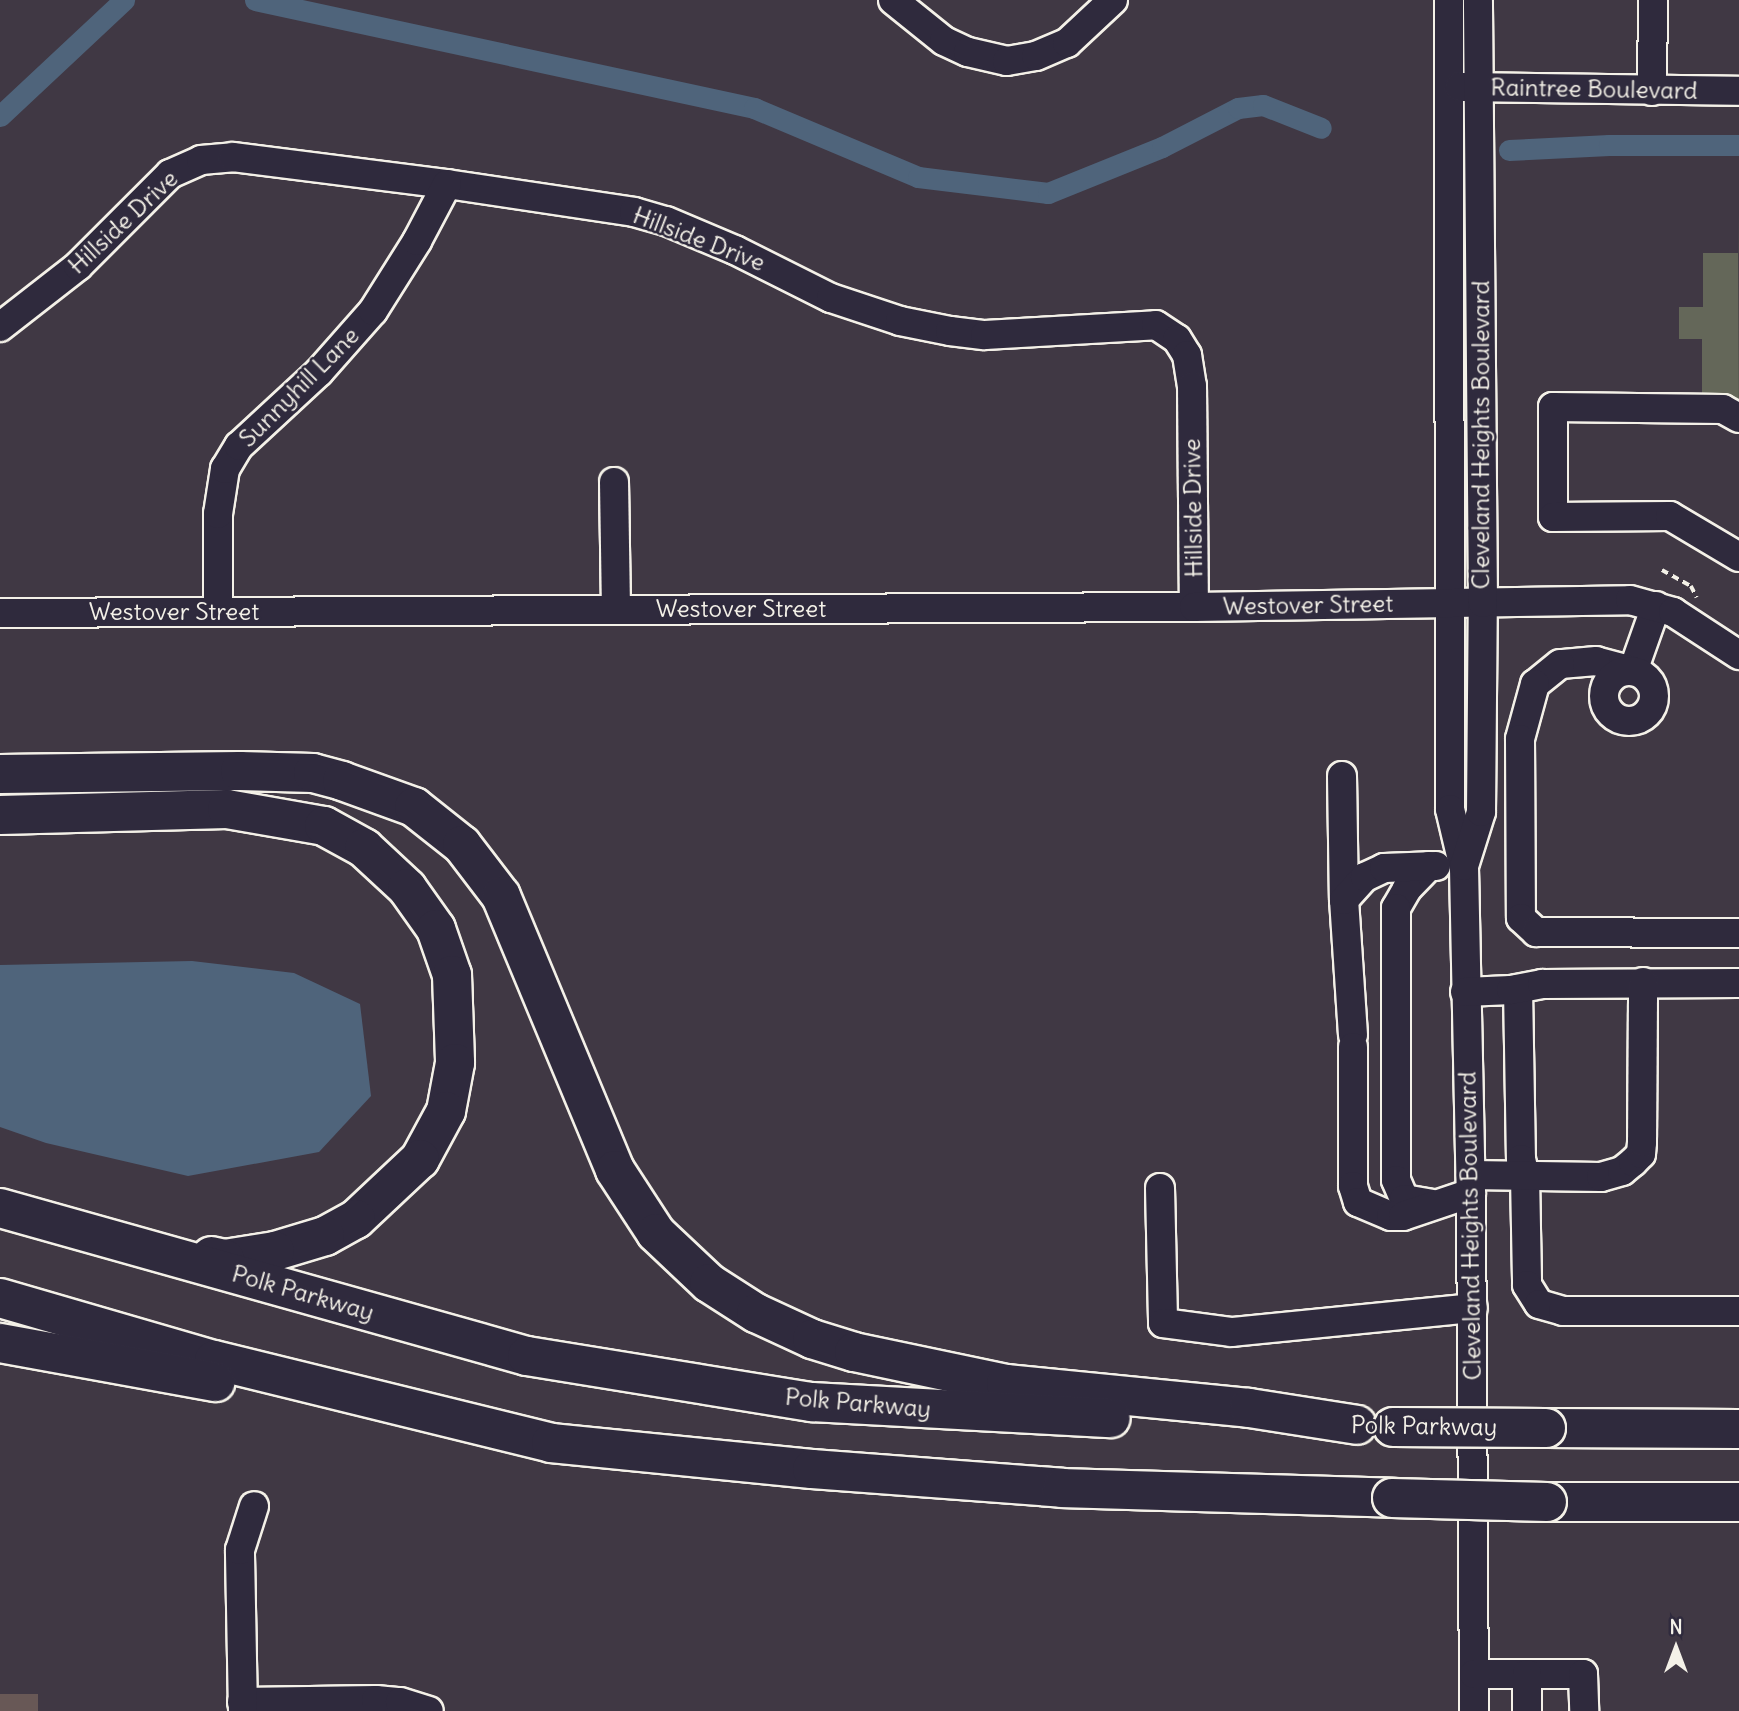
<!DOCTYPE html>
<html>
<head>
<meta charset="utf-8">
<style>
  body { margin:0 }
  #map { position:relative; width:1739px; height:1711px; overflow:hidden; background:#403844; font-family:Delius,sans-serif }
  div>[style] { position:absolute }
  .green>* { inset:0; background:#646759 }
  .water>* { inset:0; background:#4f647b }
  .canal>* { height:21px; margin:-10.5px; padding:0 10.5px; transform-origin:10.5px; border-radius:10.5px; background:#4f647b }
  .building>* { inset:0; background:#685856; transform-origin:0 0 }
  .path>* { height:3.5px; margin-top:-1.75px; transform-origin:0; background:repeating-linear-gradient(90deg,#f4f1e8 0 7px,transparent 0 12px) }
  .roads { filter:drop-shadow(2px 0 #f4f1e8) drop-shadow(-2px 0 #f4f1e8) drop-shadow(0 2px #f4f1e8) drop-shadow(0 -2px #f4f1e8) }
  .minor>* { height:28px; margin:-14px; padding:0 14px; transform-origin:14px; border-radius:14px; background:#2f2a3d }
  .minor>.ring { margin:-14px; padding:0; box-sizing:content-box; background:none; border:28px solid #2f2a3d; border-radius:50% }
  .highway>* { height:38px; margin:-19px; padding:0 19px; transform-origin:19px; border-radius:19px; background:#2f2a3d }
  .bridges { filter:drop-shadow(2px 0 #f4f1e8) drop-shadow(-2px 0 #f4f1e8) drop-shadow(0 2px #f4f1e8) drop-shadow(0 -2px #f4f1e8) }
  .highway-bridge>* { height:38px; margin:-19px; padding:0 19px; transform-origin:19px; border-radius:19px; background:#2f2a3d }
  span { translate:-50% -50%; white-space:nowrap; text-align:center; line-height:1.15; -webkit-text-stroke:5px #2f2a3d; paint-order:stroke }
  .street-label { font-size:24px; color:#f4f1e8 }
  .north { position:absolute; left:1641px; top:1613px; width:70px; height:70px; -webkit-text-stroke:5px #2f2a3d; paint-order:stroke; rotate:0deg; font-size:19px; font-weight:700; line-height:28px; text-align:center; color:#f4f1e8 }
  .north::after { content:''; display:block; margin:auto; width:24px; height:32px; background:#f4f1e8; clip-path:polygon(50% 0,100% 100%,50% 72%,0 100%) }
</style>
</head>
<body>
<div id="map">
  <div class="green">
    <i style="clip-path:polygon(1738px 208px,1739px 420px,1702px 420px,1702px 339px,1679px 339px,1679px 307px,1703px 307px,1703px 253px,1738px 253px)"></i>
  </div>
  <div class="water">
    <i style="clip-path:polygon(192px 961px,294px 973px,360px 1004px,371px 1096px,319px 1152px,188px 1176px,46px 1143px,0 1127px,0 965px)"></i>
  </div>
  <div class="canal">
    <i style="left:255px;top:0;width:511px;rotate:12.21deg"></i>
    <i style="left:754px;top:108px;width:178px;rotate:22.8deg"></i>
    <i style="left:918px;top:177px;width:131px;rotate:7deg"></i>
    <i style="left:1048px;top:193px;width:123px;rotate:-22deg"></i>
    <i style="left:1162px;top:147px;width:85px;rotate:-27.2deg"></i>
    <i style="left:1238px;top:108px;width:25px;rotate:-7deg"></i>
    <i style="left:1263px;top:105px;width:62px;rotate:21.6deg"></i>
    <i style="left:0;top:116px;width:170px;rotate:-43.1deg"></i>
    <i style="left:1509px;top:150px;width:100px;rotate:-2.9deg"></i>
    <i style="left:1609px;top:145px;width:130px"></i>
  </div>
  <div class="building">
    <i style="left:0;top:1694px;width:38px;height:17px"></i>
  </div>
  <div class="path">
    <i style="left:1662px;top:570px;width:33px;rotate:29deg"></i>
    <i style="left:1691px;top:586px;width:13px;rotate:63deg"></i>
  </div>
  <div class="roads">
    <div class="minor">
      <i style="left:893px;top:0;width:65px;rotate:38.8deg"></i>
      <i style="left:944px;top:41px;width:26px;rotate:25deg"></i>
      <i style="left:968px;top:52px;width:40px;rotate:13deg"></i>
      <i style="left:1007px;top:61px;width:29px;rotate:-10deg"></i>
      <i style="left:1036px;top:56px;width:34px;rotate:-23deg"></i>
      <i style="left:1067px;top:43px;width:63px;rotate:-43.1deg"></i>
      <i style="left:1449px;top:0;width:809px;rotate:89.93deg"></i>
      <i style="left:1450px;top:809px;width:61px;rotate:76.7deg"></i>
      <i style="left:1464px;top:868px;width:325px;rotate:88.8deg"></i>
      <i style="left:1471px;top:1193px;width:518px;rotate:89.67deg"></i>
      <i style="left:1459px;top:87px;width:280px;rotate:0.8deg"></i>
      <i style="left:1652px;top:91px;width:91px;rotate:-89.4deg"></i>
      <i style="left:0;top:327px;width:99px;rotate:-38deg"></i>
      <i style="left:78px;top:266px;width:130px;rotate:-45deg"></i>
      <i style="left:170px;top:174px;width:34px;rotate:-24deg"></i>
      <i style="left:201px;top:160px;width:32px;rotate:-5deg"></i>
      <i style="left:233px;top:157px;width:216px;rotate:7.2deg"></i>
      <i style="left:447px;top:184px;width:189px;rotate:8.5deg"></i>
      <i style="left:634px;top:212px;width:33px;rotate:16deg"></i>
      <i style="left:666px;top:221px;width:75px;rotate:22.8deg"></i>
      <i style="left:735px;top:250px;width:107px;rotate:26.6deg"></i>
      <i style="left:831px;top:298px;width:73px;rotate:18.4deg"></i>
      <i style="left:900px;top:321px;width:51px;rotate:11.3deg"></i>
      <i style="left:950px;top:331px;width:35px;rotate:7deg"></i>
      <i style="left:985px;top:335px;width:171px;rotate:-3.3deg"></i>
      <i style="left:1156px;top:325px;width:25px;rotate:34deg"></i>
      <i style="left:1177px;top:339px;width:19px;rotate:58deg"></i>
      <i style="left:1187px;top:355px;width:31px;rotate:81deg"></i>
      <i style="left:1192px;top:386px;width:221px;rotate:89.5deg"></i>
      <i style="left:1739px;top:418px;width:18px;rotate:-151deg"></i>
      <i style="left:1723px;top:409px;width:170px;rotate:-179.3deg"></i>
      <i style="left:1553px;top:407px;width:110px;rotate:90deg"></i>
      <i style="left:1553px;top:517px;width:117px;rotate:-0.5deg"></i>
      <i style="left:1670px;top:516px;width:80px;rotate:30.7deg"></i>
      <i style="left:614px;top:482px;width:127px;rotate:89.1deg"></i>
      <i style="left:1656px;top:606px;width:69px;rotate:109.5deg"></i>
      <i style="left:1633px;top:671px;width:38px;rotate:-165deg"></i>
      <i style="left:1596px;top:661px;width:36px;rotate:175deg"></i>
      <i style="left:1560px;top:664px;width:32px;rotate:141deg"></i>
      <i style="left:1535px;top:684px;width:57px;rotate:105.3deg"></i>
      <i style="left:1520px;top:739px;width:179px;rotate:89.7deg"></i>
      <i style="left:1521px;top:918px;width:21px;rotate:43deg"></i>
      <i style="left:1536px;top:932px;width:203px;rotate:0.3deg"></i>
      <i style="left:218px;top:611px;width:97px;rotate:-90deg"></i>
      <i style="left:218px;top:514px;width:46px;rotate:-81.2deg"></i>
      <i style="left:225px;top:469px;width:27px;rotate:-59deg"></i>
      <i style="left:239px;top:446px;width:109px;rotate:-42.8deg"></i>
      <i style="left:319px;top:372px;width:81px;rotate:-48.5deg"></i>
      <i style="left:373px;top:311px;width:83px;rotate:-57.8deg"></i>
      <i style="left:417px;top:241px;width:64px;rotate:-62.2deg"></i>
      <i style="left:0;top:613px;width:1194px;rotate:-0.29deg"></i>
      <i style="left:1194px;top:607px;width:436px;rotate:-0.9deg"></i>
      <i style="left:1630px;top:600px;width:45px;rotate:15.6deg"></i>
      <i style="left:1673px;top:612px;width:79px;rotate:33.1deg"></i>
      <i class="ring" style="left:1604px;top:671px;width:22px;height:22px"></i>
      <i style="left:1342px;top:776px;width:124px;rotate:89.1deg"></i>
      <i style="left:1429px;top:866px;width:32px;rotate:134deg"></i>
      <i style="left:1407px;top:889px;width:22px;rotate:120deg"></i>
      <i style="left:1396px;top:908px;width:272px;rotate:90deg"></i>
      <i style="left:1396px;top:1180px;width:21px;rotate:67deg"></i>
      <i style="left:1404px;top:1199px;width:28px;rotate:10deg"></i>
      <i style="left:1464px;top:866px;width:57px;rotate:-72.5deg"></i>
      <i style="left:1481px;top:812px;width:209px;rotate:-89.5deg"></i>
      <i style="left:1483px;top:603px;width:603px;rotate:-90.48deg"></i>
      <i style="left:1518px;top:989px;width:170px;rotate:89deg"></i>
      <i style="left:1521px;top:1159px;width:17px;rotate:77deg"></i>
      <i style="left:1525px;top:1176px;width:109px;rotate:88.9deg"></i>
      <i style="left:1527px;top:1285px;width:22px;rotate:58deg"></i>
      <i style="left:1539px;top:1304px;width:25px;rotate:16deg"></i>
      <i style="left:1563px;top:1311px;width:176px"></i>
      <i style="left:1465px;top:992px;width:46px;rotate:-2.5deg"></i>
      <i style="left:1511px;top:990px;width:32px;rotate:-11deg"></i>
      <i style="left:1542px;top:984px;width:197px;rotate:-0.3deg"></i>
      <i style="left:1353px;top:1035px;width:135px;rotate:-93.8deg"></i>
      <i style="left:1344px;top:900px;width:31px;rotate:-48deg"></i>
      <i style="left:1365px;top:877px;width:21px;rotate:-25deg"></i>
      <i style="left:1384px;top:868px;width:52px;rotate:-2.2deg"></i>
      <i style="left:1353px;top:1047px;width:139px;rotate:90deg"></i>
      <i style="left:1353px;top:1186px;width:17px;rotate:73deg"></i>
      <i style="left:1358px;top:1202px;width:36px;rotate:23deg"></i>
      <i style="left:1391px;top:1216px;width:12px"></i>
      <i style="left:1403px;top:1216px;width:72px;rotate:-18.7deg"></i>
      <i style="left:1471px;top:1175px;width:130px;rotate:0.9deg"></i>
      <i style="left:1601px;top:1177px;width:22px;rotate:-16deg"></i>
      <i style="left:1622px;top:1171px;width:14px;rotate:-39deg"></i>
      <i style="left:1633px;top:1162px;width:11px;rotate:-45deg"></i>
      <i style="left:1641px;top:1154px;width:12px;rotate:-85deg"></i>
      <i style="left:1642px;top:1142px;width:160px;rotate:-89.6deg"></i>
      <i style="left:1160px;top:1188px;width:135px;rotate:88.7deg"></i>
      <i style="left:1163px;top:1323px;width:70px;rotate:7.4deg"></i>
      <i style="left:1232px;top:1332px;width:242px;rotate:-5.7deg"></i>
      <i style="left:1474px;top:1674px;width:109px"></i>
      <i style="left:1583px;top:1674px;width:37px;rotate:88deg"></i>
      <i style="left:242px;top:1702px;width:134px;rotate:-0.9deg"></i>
      <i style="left:376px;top:1700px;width:24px;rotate:5deg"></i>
      <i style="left:400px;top:1702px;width:30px;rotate:17deg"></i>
      <i style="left:243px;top:1711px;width:161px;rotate:-91.1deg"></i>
      <i style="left:240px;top:1550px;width:46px;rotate:-72.3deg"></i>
      <i style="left:1527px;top:1711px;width:37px;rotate:-90deg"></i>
    </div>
    <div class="highway">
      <i style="left:0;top:774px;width:240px;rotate:-0.7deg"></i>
      <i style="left:240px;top:771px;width:73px;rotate:1.6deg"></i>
      <i style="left:313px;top:773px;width:30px;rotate:15deg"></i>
      <i style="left:342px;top:781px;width:77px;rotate:19.9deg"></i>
      <i style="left:414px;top:807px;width:61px;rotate:38.4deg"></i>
      <i style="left:462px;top:845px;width:64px;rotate:52.6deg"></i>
      <i style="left:501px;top:896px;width:297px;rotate:67.4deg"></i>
      <i style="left:615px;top:1170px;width:75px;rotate:56.9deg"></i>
      <i style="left:656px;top:1233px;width:73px;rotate:43.3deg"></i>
      <i style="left:709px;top:1283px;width:56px;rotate:32.6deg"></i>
      <i style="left:756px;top:1313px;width:62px;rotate:24.9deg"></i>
      <i style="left:812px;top:1339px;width:44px;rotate:17.2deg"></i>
      <i style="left:854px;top:1352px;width:155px;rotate:11.9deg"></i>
      <i style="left:1006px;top:1384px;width:244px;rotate:5.6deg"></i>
      <i style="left:1249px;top:1408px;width:109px;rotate:8.9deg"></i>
      <i style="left:0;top:815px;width:227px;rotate:-1.5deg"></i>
      <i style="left:227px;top:809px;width:98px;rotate:9.9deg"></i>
      <i style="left:324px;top:826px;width:46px;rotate:28.8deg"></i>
      <i style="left:364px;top:848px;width:59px;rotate:42.9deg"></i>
      <i style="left:407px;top:888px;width:50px;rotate:54.7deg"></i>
      <i style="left:436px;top:929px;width:49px;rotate:70.8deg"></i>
      <i style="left:452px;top:975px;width:88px;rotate:88deg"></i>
      <i style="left:455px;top:1063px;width:49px;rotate:100.6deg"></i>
      <i style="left:446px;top:1111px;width:55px;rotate:118.4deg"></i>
      <i style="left:420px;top:1159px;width:88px;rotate:136.8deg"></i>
      <i style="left:356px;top:1219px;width:35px;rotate:151deg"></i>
      <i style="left:325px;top:1236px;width:52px;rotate:163.3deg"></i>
      <i style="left:275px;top:1251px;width:51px;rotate:170.9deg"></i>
      <i style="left:225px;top:1259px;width:14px;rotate:-168deg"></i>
      <i style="left:0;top:1208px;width:547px;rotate:15.69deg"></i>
      <i style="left:527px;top:1356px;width:289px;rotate:9.2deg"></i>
      <i style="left:812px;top:1402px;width:299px;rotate:3.1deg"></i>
      <i style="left:0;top:1298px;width:223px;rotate:16.2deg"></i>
      <i style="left:214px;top:1360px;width:347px;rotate:13.8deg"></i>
      <i style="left:551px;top:1443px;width:262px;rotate:5.7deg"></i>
      <i style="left:812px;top:1469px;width:251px;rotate:4.3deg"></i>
      <i style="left:1062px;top:1488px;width:330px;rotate:1.7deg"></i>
      <i style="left:0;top:1343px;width:219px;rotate:10.3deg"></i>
      <i style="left:1546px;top:1428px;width:193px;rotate:0.3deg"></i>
      <i style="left:1547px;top:1502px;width:192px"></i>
    </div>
  </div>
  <div class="bridges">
    <div class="highway-bridge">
      <i style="left:1393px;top:1427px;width:153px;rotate:0.4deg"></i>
      <i style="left:1392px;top:1498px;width:155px;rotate:1.5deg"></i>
    </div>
  </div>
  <div class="street-label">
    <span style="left:1594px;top:89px;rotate:1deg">Raintree Boulevard</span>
    <span style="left:123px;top:222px;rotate:-43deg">Hillside Drive</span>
    <span style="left:699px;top:239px;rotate:21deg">Hillside Drive</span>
    <span style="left:299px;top:387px;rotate:-45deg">Sunnyhill Lane</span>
    <span style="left:1481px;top:435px;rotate:-90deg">Cleveland Heights Boulevard</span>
    <span style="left:1193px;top:508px;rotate:-91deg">Hillside Drive</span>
    <span style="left:1308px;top:605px;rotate:-1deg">Westover Street</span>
    <span style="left:741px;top:609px">Westover Street</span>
    <span style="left:174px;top:612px">Westover Street</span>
    <span style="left:1470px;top:1226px;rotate:-91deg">Cleveland Heights Boulevard</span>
    <span style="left:303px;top:1293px;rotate:16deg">Polk Parkway</span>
    <span style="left:858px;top:1403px;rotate:5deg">Polk Parkway</span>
    <span style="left:1424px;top:1426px;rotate:1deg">Polk Parkway</span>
  </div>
  <div class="north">N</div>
</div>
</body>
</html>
